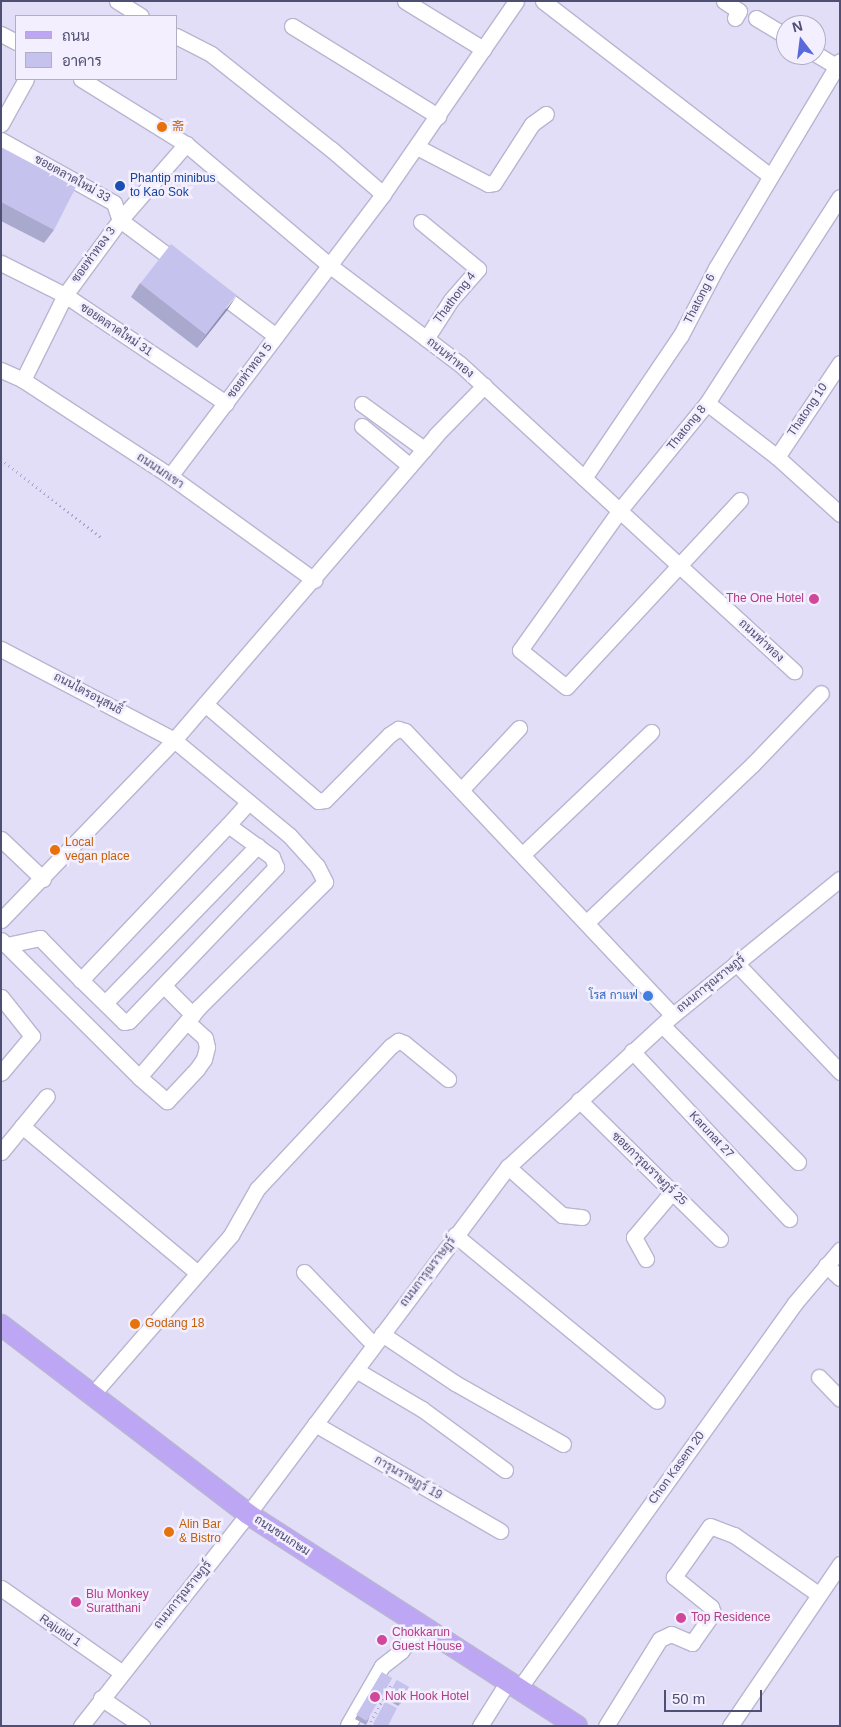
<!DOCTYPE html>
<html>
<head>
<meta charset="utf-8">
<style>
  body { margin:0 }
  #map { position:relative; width:841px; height:1727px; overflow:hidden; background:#eee9fb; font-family:Arial,"Noto Sans SC",Sarabun,sans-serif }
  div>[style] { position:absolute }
  .residential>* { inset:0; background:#e3def7 }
  .path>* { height:2.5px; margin-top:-1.25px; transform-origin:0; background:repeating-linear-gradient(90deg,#a7a6d3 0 1px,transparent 0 5px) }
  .roads { filter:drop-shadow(1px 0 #b8b5d1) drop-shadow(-1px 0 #b8b5d1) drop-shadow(0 1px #b8b5d1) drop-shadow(0 -1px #b8b5d1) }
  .minor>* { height:15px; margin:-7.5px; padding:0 7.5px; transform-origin:7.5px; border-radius:7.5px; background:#fff }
  .major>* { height:20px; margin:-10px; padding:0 10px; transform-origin:10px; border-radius:10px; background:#bda7f4 }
  .wall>* { inset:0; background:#a9a8cd }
  .shaded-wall>* { inset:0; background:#8a88a7 }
  .building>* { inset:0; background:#c5c3ee; transform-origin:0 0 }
  .dots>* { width:14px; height:14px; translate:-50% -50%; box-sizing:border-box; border:2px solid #f3effe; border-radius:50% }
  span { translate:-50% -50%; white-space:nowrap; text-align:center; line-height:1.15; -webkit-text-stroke:5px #f3effe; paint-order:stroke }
  .food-label { font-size:12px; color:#c56008 }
  .left { translate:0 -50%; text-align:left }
  .street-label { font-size:12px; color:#4f4f73 }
  .transit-label { font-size:12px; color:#164399 }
  .hotel-label { font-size:12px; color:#b23c85 }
  .right { translate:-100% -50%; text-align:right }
  .shop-label { font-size:12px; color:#366cbe }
  .frame { position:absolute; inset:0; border:2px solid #4f4f73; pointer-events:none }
  .legend { position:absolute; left:15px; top:15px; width:162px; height:65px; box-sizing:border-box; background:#f3effe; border:1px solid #b1afc6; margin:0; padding:6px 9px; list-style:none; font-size:15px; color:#4f4f73 }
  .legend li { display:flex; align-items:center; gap:10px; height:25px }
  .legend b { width:25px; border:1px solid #b1afc6 }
  .north { position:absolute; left:776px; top:15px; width:50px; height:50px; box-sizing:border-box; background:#f3effe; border:1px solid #b1afc6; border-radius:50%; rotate:345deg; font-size:14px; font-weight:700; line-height:20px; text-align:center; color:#4f4f73 }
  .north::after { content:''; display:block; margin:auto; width:18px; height:22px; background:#5969da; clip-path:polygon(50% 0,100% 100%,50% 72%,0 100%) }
  .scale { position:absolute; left:664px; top:1690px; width:98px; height:22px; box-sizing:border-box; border:2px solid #4f4f73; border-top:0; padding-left:6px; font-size:15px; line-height:18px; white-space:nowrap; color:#4f4f73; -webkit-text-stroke:4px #f3effe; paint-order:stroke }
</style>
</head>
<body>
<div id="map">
  <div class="residential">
    <i style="clip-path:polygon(evenodd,1px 1px,840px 1px,840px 1726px,1px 1726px,1px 1px,16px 16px,176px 16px,176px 79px,16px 79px,16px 16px,1px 1px,786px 25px,816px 25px,816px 55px,786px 55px,786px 25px)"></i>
  </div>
  <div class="path">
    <i style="left:1px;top:459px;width:127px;rotate:38deg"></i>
    <i style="left:368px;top:1726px;width:49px;rotate:-60.8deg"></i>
  </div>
  <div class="roads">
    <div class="minor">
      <i style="left:117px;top:1px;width:28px;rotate:32deg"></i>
      <i style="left:405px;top:1px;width:92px;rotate:31.6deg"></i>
      <i style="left:543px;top:1px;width:285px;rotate:37.6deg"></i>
      <i style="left:724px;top:1px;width:18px;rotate:34deg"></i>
      <i style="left:739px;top:11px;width:8px;rotate:120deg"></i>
      <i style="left:756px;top:18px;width:35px;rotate:31deg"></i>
      <i style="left:292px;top:26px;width:172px;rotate:31.7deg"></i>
      <i style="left:1px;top:34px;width:17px;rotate:28deg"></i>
      <i style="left:176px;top:36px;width:39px;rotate:27deg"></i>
      <i style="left:211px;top:54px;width:153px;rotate:38.4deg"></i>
      <i style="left:331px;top:149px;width:69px;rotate:40.9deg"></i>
      <i style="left:816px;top:54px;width:23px;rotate:31deg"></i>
      <i style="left:81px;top:79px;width:123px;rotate:31.8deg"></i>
      <i style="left:186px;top:144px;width:187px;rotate:40.2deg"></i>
      <i style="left:329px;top:265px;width:164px;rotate:37.1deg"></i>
      <i style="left:460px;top:364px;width:454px;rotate:42.6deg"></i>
      <i style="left:1px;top:124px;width:51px;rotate:-60.9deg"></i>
      <i style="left:1px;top:140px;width:129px;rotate:29.1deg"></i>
      <i style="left:114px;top:203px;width:18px;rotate:71deg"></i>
      <i style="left:120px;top:220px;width:74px;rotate:36.7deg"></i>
      <i style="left:417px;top:147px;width:80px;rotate:27.5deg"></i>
      <i style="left:488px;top:184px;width:6px;rotate:-9deg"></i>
      <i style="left:494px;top:183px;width:70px;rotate:-57.2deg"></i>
      <i style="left:532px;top:124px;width:17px;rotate:-36deg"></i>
      <i style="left:421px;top:222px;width:74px;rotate:39.5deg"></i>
      <i style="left:478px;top:269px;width:41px;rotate:131.1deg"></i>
      <i style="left:451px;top:300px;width:46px;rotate:122.7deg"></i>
      <i style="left:1px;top:263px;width:72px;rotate:26.6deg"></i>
      <i style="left:65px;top:295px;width:194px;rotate:33.9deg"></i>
      <i style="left:216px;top:291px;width:75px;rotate:36.9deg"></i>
      <i style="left:1px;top:370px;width:24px;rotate:24deg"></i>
      <i style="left:23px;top:380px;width:176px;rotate:33.1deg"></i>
      <i style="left:170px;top:476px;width:178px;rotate:35.8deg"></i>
      <i style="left:23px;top:380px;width:95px;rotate:-63.7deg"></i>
      <i style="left:65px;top:295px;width:93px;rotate:-53.7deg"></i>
      <i style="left:120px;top:220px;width:101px;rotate:-49deg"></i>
      <i style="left:707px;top:403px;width:88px;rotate:37.6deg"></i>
      <i style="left:777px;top:457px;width:85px;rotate:42.1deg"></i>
      <i style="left:362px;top:404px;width:77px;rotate:36deg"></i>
      <i style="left:362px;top:426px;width:62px;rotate:39.8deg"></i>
      <i style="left:777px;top:457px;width:113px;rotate:-56.2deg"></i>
      <i style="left:170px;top:476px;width:353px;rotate:-52.9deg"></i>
      <i style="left:383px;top:194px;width:234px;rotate:-55.4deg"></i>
      <i style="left:584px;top:478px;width:173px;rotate:-55.9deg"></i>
      <i style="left:681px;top:335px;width:76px;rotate:-62.4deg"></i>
      <i style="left:716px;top:268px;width:241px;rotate:-59.1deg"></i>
      <i style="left:740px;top:500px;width:255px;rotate:132.9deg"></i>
      <i style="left:566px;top:687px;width:59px;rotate:-141.2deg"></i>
      <i style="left:520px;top:650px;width:171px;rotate:-54.5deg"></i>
      <i style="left:619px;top:511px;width:139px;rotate:-50.8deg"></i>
      <i style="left:707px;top:403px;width:245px;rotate:-57.2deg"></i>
      <i style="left:1px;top:649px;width:195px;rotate:27.7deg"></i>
      <i style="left:174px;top:740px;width:149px;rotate:39.6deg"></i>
      <i style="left:289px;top:835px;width:42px;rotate:47.9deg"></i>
      <i style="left:317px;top:866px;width:18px;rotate:63deg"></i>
      <i style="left:325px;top:882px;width:177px;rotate:135.2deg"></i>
      <i style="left:199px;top:1007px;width:92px;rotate:130.6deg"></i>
      <i style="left:139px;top:1077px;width:194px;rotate:-135.2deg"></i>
      <i style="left:205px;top:704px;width:149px;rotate:40.6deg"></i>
      <i style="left:318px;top:801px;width:7px;rotate:-8deg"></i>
      <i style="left:325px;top:800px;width:91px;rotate:-45.4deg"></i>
      <i style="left:389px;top:735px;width:11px;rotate:-34deg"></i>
      <i style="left:398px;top:729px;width:7px;rotate:16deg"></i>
      <i style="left:405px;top:731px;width:390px;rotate:46.7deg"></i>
      <i style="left:461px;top:790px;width:85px;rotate:-46.9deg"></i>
      <i style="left:228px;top:825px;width:31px;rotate:-48deg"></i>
      <i style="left:1px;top:839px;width:58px;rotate:43.6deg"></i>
      <i style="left:523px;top:854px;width:177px;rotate:-43.6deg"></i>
      <i style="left:1px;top:920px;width:250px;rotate:-46.1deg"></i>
      <i style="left:174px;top:740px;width:402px;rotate:-49.3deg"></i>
      <i style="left:436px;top:435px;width:69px;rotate:-45.6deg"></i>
      <i style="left:587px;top:922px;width:229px;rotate:-43.6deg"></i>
      <i style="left:753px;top:764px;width:98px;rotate:-46.2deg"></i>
      <i style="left:7px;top:945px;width:34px;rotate:-12deg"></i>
      <i style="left:40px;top:938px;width:59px;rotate:45.7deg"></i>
      <i style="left:81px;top:980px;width:60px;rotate:44.3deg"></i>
      <i style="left:124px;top:1022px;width:5px;rotate:-11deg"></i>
      <i style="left:129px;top:1021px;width:213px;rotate:-46.3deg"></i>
      <i style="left:276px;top:867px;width:11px;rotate:-112deg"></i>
      <i style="left:272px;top:857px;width:54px;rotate:-144deg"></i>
      <i style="left:228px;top:825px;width:214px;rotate:133.5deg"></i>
      <i style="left:736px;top:963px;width:151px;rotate:46.3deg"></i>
      <i style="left:164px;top:986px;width:41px;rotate:45deg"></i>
      <i style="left:1px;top:997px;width:50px;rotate:51.5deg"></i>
      <i style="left:32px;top:1036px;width:48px;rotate:130deg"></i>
      <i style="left:105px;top:1003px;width:219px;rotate:-45.9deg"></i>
      <i style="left:662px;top:1025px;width:193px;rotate:45.2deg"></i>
      <i style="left:632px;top:1051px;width:230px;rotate:46.9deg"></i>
      <i style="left:139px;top:1077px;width:37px;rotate:41deg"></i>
      <i style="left:167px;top:1101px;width:44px;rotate:-46.8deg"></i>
      <i style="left:197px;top:1069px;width:12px;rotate:-55deg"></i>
      <i style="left:204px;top:1059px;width:12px;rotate:-76deg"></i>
      <i style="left:207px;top:1047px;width:9px;rotate:-103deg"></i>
      <i style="left:205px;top:1038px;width:24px;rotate:-138deg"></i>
      <i style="left:579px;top:1100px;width:198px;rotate:44.6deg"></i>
      <i style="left:22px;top:1126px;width:229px;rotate:39.9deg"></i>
      <i style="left:1px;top:1152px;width:72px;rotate:-50.6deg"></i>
      <i style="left:508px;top:1167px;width:72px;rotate:41.6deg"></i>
      <i style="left:562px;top:1215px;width:20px;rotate:6deg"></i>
      <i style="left:455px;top:1235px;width:261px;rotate:39.4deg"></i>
      <i style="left:646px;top:1259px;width:25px;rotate:-119deg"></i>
      <i style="left:634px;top:1237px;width:59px;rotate:-49.8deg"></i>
      <i style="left:826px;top:1265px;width:19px;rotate:43deg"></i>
      <i style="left:304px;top:1272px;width:101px;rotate:46.2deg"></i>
      <i style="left:382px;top:1334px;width:88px;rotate:33.9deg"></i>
      <i style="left:455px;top:1383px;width:124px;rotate:29.5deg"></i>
      <i style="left:356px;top:1370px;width:77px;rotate:30.6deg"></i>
      <i style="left:422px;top:1409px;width:103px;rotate:36.3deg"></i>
      <i style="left:819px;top:1377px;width:30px;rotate:46deg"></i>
      <i style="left:92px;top:1395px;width:212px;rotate:-49deg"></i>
      <i style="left:231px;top:1235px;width:53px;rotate:-60.5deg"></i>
      <i style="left:257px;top:1189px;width:196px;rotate:-46.9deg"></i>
      <i style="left:391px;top:1046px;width:9px;rotate:-36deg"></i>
      <i style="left:398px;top:1041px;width:6px;rotate:18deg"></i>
      <i style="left:404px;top:1043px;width:57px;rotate:39.3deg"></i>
      <i style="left:315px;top:1424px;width:214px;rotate:30deg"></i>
      <i style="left:1px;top:1588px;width:146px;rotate:35deg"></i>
      <i style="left:518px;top:1690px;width:476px;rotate:-54.4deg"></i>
      <i style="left:795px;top:1303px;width:70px;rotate:-49.7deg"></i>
      <i style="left:101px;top:1698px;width:50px;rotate:34.3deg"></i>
      <i style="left:348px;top:1725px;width:68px;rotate:-60deg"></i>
      <i style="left:382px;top:1666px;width:24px;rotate:-38deg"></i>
      <i style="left:401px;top:1651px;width:31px;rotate:-54deg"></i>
      <i style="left:81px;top:1726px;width:270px;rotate:-51.8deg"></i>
      <i style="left:248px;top:1514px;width:434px;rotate:-53.2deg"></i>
      <i style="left:508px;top:1167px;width:224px;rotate:-42.7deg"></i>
      <i style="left:673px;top:1015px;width:215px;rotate:-39.2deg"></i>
      <i style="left:480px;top:1726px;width:51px;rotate:-57.9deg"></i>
      <i style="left:606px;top:1726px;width:102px;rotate:-58.2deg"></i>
      <i style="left:660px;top:1639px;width:12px;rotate:-24deg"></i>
      <i style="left:671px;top:1634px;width:23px;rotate:23deg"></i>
      <i style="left:692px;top:1643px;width:37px;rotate:-55deg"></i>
      <i style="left:713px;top:1613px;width:6px;rotate:-108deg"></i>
      <i style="left:711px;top:1607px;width:48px;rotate:-141deg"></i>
      <i style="left:674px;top:1577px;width:62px;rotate:-54.8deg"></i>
      <i style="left:710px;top:1526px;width:26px;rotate:21deg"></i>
      <i style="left:734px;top:1535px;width:103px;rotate:35.1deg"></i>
      <i style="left:730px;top:1726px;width:196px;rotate:-55.8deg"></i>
    </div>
    <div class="major">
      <i style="left:1px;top:1325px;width:311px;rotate:37.4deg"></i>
      <i style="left:248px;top:1514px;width:391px;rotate:32.8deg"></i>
    </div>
  </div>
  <div class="wall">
    <i style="clip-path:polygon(1px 147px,54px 230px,44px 243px,1px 221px)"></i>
    <i style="clip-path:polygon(140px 283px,228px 309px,197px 348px,131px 297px)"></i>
    <i style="clip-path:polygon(382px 1672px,368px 1721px,366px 1725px,355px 1719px)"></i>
    <i style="clip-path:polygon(397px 1680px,401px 1703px,398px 1706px,386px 1699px)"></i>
  </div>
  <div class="shaded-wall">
    <i style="clip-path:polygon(237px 295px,228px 309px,197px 348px,207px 334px)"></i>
  </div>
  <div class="building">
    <i style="clip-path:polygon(1px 147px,76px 187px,54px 230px,1px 202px)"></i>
    <i style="left:171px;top:244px;width:83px;height:50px;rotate:38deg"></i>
    <i style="left:382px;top:1672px;width:12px;height:50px;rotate:31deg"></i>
    <i style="left:397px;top:1680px;width:14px;height:18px;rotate:30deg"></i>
    <i style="clip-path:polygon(385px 1702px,397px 1708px,388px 1726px,376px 1726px,373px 1724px)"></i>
  </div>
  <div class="dots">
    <i style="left:162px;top:127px;background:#e8710a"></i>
    <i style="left:120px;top:186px;background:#1a4fb4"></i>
    <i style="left:814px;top:599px;background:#d1479c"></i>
    <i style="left:55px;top:850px;background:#e8710a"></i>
    <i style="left:648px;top:996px;background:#3f7fe0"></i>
    <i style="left:135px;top:1324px;background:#e8710a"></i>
    <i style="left:169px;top:1532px;background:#e8710a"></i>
    <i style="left:76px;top:1602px;background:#d1479c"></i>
    <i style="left:681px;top:1618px;background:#d1479c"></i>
    <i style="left:382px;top:1640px;background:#d1479c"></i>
    <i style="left:375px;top:1697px;background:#d1479c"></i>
  </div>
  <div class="food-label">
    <span class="left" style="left:172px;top:127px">斋</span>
    <span class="left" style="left:65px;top:850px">Local<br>vegan place</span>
    <span class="left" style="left:145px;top:1324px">Godang 18</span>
    <span class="left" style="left:179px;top:1532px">Alin Bar<br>&amp; Bistro</span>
  </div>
  <div class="street-label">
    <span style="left:72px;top:179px;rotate:29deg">ซอยตลาดใหม่ 33</span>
    <span style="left:94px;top:255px;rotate:-54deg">ซอยท่าทอง 3</span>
    <span style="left:455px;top:298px;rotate:-53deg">Thathong 4</span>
    <span style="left:700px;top:299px;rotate:-63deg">Thatong 6</span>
    <span style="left:116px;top:330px;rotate:34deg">ซอยตลาดใหม่ 31</span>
    <span style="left:450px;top:358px;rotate:39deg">ถนนท่าทอง</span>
    <span style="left:250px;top:371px;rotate:-53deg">ซอยท่าทอง 5</span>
    <span style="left:808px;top:410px;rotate:-56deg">Thatong 10</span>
    <span style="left:687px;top:428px;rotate:-51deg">Thatong 8</span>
    <span style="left:160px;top:471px;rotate:34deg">ถนนนกเขา</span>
    <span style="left:761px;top:641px;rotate:43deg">ถนนท่าทอง</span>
    <span style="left:88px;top:694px;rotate:28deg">ถนนไตรอนุสนธิ์</span>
    <span style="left:711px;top:984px;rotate:-39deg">ถนนการุณราษฏร์</span>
    <span style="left:711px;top:1135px;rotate:47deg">Karunat 27</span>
    <span style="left:649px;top:1169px;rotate:44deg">ซอยการุณราษฎร์ 25</span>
    <span style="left:428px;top:1272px;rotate:-53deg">ถนนการุณราษฏร์</span>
    <span style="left:677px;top:1468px;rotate:-54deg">Chon Kasem 20</span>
    <span style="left:408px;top:1478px;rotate:30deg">การุนราษฏร์ 19</span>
    <span style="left:282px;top:1536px;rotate:33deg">ถนนชนเกษม</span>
    <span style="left:183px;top:1595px;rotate:-51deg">ถนนการุณราษฏร์</span>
    <span style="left:60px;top:1631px;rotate:34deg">Rajutid 1</span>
  </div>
  <div class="transit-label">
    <span class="left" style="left:130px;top:186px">Phantip minibus<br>to Kao Sok</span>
  </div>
  <div class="hotel-label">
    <span class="right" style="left:804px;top:599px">The One Hotel</span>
    <span class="left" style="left:86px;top:1602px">Blu Monkey<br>Suratthani</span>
    <span class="left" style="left:691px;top:1618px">Top Residence</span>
    <span class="left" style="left:392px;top:1640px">Chokkarun<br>Guest House</span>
    <span class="left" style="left:385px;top:1697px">Nok Hook Hotel</span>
  </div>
  <div class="shop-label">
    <span class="right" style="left:638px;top:996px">โรส กาแฟ</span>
  </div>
  <div class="frame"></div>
  <ul class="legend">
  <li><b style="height:6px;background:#bda7f4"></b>ถนน</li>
  <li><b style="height:14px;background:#c5c3ee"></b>อาคาร</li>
  </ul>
  <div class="north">N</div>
  <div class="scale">50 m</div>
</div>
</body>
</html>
